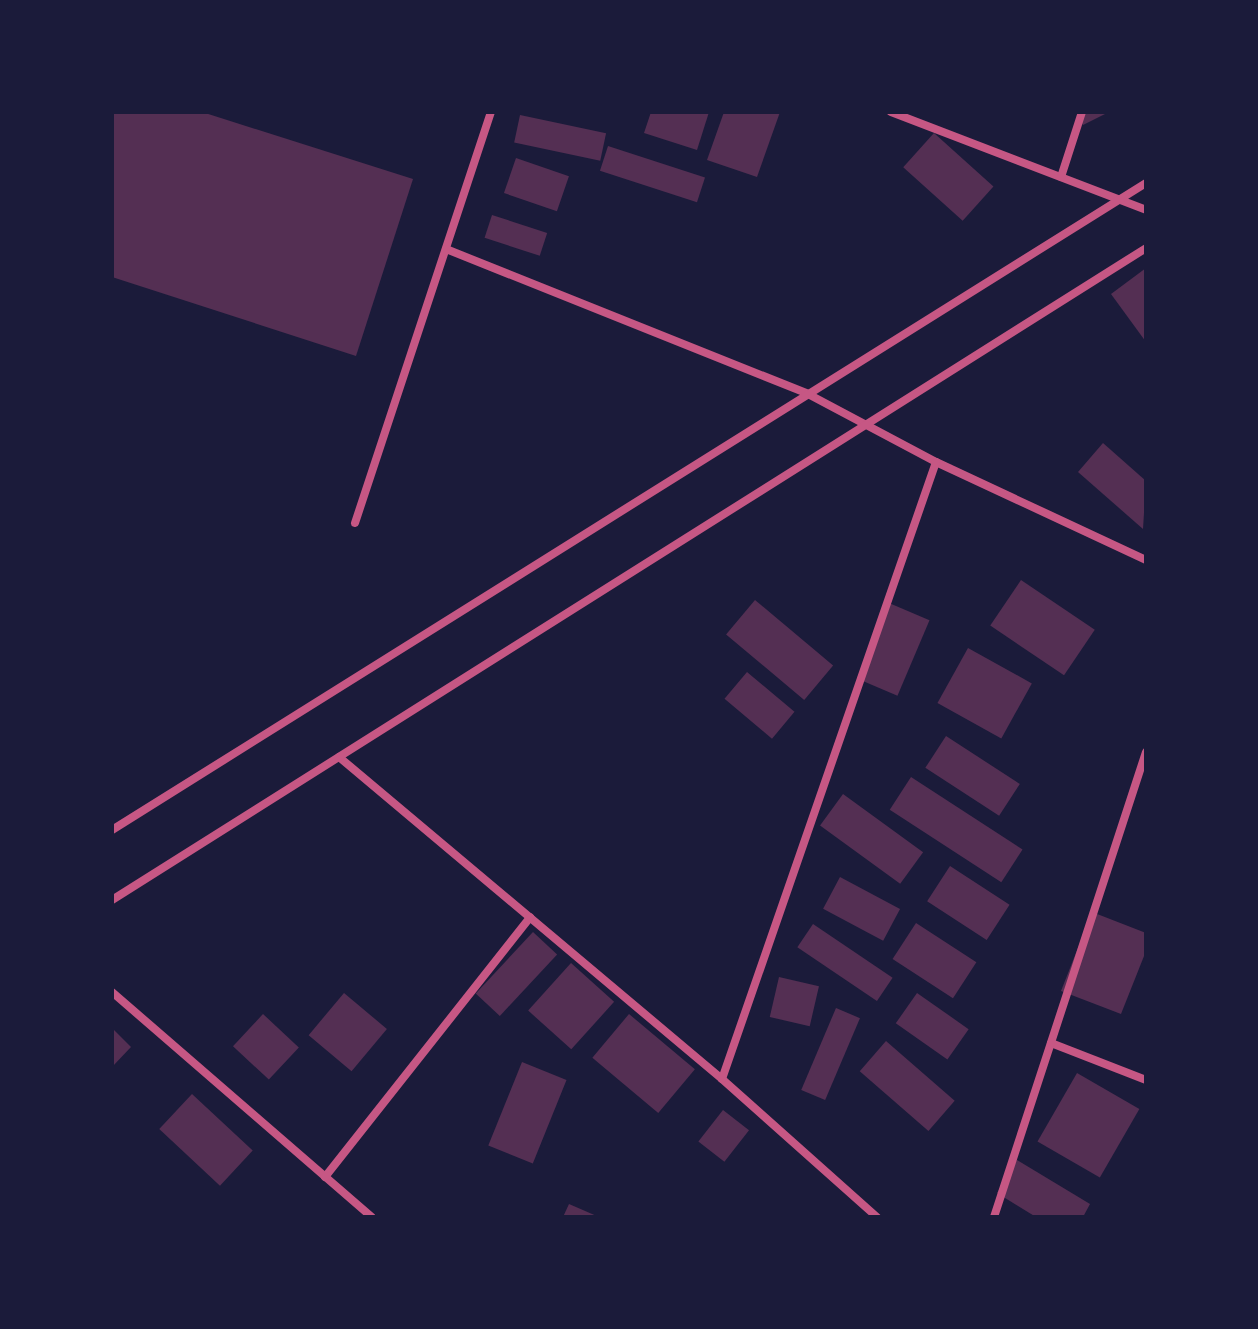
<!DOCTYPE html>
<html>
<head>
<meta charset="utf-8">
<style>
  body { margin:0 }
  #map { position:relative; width:1258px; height:1329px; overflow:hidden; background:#1b1b3a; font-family:"Alegreya Sans",sans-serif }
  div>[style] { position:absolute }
  .building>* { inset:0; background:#542f53; transform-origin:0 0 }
  .minor>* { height:8px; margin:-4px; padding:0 4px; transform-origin:4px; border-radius:4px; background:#c65784 }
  span { translate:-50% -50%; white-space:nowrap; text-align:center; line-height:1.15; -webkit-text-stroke:6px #1b1b3a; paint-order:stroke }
  .frame { position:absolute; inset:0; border:114px solid #1b1b3a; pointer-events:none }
</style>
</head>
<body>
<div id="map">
  <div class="building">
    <i style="clip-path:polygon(112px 112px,202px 112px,413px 179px,356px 356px,112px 277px)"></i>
    <i style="clip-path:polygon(651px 112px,709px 112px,697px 150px,644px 133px)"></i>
    <i style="clip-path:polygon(724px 112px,780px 112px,757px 177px,707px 160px)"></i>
    <i style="clip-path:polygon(1076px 112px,1109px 112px,1083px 125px)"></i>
    <i style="left:520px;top:115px;width:88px;height:28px;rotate:12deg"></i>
    <i style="left:934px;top:133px;width:80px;height:46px;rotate:42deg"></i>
    <i style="left:608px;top:146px;width:102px;height:26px;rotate:18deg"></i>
    <i style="left:516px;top:158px;width:56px;height:37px;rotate:19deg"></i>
    <i style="left:492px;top:215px;width:58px;height:24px;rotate:18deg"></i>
    <i style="clip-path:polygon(1146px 268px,1146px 342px,1111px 294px)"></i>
    <i style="clip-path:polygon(1103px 443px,1146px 481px,1143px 529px,1078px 472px)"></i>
    <i style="left:1021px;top:580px;width:89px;height:55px;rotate:34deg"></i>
    <i style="left:755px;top:600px;width:102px;height:45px;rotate:40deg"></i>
    <i style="left:889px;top:603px;width:44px;height:82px;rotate:23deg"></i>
    <i style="left:968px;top:648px;width:73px;height:63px;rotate:29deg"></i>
    <i style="left:747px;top:672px;width:62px;height:35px;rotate:40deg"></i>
    <i style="left:946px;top:736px;width:88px;height:38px;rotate:33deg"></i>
    <i style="left:911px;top:777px;width:133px;height:39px;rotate:33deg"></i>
    <i style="left:843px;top:794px;width:99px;height:39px;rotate:36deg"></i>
    <i style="left:950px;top:866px;width:71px;height:42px;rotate:33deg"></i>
    <i style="left:840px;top:877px;width:68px;height:36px;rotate:28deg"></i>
    <i style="clip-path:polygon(1092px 912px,1146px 933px,1146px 951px,1121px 1014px,1061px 991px)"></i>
    <i style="left:916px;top:923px;width:72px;height:43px;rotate:33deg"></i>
    <i style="left:813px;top:924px;width:96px;height:28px;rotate:34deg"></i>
    <i style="left:533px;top:932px;width:33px;height:84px;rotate:43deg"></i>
    <i style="left:571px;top:963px;width:58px;height:64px;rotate:42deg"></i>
    <i style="left:779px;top:977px;width:41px;height:41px;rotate:13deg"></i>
    <i style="left:344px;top:993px;width:56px;height:55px;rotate:40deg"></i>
    <i style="left:917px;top:993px;width:63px;height:37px;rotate:35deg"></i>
    <i style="left:836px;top:1008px;width:26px;height:89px;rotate:23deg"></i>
    <i style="left:263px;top:1014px;width:49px;height:44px;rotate:43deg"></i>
    <i style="left:629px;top:1014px;width:86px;height:57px;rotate:40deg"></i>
    <i style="clip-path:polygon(112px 1028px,131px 1047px,112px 1067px)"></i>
    <i style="left:886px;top:1041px;width:91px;height:40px;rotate:41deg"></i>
    <i style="left:522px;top:1062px;width:48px;height:90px;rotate:22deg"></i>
    <i style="left:1077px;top:1073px;width:72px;height:79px;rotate:30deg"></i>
    <i style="left:192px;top:1094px;width:83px;height:48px;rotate:43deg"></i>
    <i style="left:723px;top:1110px;width:33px;height:40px;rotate:38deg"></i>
    <i style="clip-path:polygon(1017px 1160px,1090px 1204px,1083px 1217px,1036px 1217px,997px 1193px)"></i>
    <i style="clip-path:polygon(569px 1204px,599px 1217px,563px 1217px)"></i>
  </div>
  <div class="minor">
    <i style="left:891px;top:112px;width:273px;rotate:21deg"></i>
    <i style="left:1061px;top:177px;width:68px;rotate:-72.1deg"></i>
    <i style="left:446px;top:249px;width:390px;rotate:21.8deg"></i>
    <i style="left:808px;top:394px;width:145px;rotate:28deg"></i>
    <i style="left:936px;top:462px;width:232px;rotate:25deg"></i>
    <i style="left:355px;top:523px;width:433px;rotate:-71.7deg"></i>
    <i style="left:339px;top:757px;width:500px;rotate:40.05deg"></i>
    <i style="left:722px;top:1079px;width:208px;rotate:41.7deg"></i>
    <i style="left:112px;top:830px;width:1220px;rotate:-32.04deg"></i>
    <i style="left:112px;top:900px;width:1222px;rotate:-32.23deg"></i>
    <i style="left:112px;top:992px;width:344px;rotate:40.9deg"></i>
    <i style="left:1051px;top:1043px;width:102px;rotate:21.3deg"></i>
    <i style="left:722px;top:1079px;width:653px;rotate:-70.87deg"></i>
    <i style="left:325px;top:1177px;width:331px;rotate:-51.7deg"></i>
    <i style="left:994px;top:1217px;width:489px;rotate:-71.9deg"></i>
  </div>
  <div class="frame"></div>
</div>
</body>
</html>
